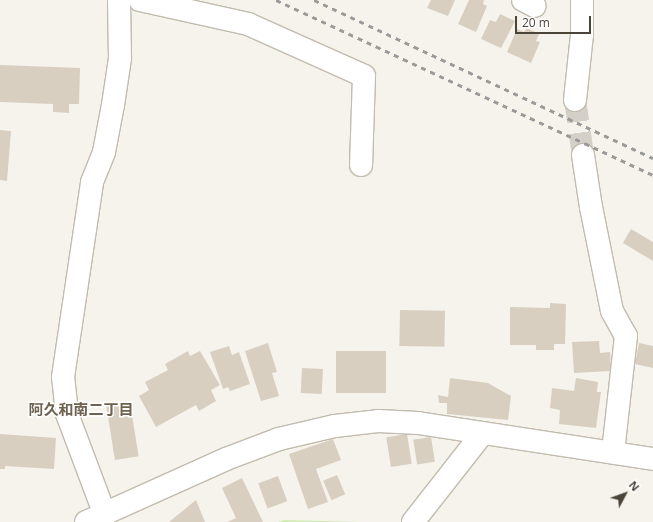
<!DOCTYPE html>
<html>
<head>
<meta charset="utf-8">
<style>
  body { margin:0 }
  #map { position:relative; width:653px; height:522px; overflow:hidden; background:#f6f3ec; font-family:"Open Sans","Noto Sans JP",sans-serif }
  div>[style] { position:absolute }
  .green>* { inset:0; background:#d2eab5 }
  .building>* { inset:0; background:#d8cfc1; transform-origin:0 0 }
  .minor-tunnel>* { height:22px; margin-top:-11px; transform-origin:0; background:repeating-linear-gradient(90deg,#d4d0c8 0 22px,transparent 0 33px) }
  .roads { filter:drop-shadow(1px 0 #c2bbae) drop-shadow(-1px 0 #c2bbae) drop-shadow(0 1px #c2bbae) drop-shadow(0 -1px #c2bbae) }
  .minor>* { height:22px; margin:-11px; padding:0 11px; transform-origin:11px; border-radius:11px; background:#fff }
  .rail>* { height:3px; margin-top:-1.5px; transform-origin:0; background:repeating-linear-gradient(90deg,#9a9a9a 0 5px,transparent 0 10px) }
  span { translate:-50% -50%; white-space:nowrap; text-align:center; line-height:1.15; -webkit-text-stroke:3px #fff; paint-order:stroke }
  .neighbourhood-label { font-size:15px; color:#6e6250; font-weight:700 }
  .north { position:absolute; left:605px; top:474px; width:40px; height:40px; -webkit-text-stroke:3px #fff; paint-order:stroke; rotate:49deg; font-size:11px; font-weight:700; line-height:16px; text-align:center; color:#4b4439 }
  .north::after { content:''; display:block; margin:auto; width:14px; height:18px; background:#4b4439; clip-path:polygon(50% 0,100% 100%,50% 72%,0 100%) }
  .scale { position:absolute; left:515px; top:16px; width:76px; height:18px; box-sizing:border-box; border:2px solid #4b4439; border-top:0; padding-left:5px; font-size:12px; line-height:14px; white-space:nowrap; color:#4b4439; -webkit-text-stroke:3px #fff; paint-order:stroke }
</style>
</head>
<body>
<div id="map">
  <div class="green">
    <i style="clip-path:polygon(284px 520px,362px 522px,278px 522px)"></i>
  </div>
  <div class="building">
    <i style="clip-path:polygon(431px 0,455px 0,448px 16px,427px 8px)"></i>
    <i style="clip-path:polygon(469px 0,484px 0,483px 4px,487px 6px,476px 32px,458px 24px)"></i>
    <i style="clip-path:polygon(500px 14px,515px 21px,501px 48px,481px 39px,490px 20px,496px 22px)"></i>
    <i style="clip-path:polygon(527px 28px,539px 34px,536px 41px,540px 42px,531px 63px,507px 52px,517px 29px,524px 32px)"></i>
    <i style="clip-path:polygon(0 65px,80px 68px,79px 104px,69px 104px,69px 113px,53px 112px,53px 104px,0 102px)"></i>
    <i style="clip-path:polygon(0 130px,11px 131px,7px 181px,0 180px)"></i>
    <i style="clip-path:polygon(631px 229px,653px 242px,653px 261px,623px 243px)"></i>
    <i style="clip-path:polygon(550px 303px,566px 304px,565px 344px,554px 344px,554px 350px,536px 350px,536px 345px,510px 345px,510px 307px,550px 308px)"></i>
    <i style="left:400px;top:310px;width:45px;height:36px;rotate:1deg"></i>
    <i style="clip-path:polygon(599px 341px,600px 353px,610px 352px,611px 371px,574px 373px,572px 342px)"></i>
    <i style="clip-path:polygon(268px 343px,277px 372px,272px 373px,279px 396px,261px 401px,245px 351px)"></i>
    <i style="clip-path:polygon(639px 343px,653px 346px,653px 368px,635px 364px)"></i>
    <i style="clip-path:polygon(229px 346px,232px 355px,239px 352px,250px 384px,230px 391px,228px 387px,223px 389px,210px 352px)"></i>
    <i style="clip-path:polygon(188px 351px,190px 356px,200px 351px,220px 385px,211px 390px,216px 401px,199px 411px,196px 405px,156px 427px,139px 396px,149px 390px,145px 382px,168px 370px,165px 364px)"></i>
    <i style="left:336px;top:351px;width:50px;height:42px"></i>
    <i style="left:302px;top:368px;width:21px;height:25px;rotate:3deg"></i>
    <i style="clip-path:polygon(450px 378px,488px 383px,511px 396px,508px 420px,447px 414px,447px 403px,439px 403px,438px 395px,448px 397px)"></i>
    <i style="clip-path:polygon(576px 378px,598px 382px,597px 392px,601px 392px,596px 428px,559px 424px,560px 410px,550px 408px,552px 388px,574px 391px)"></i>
    <i style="left:130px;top:402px;width:55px;height:24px;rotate:81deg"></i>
    <i style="clip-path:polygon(0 434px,56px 438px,54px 469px,5px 466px,5px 469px,0 469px)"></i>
    <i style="left:407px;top:434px;width:30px;height:21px;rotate:81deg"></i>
    <i style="left:431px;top:437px;width:25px;height:18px;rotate:81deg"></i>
    <i style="clip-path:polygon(333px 439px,341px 460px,316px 469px,328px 502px,308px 509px,289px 454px)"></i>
    <i style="left:337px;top:475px;width:21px;height:15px;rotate:67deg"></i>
    <i style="left:278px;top:476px;width:27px;height:21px;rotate:70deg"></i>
    <i style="clip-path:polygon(242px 478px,263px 522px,227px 522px,236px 518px,222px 488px)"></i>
    <i style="clip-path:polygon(196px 500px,205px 522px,169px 522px)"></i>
  </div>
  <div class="minor-tunnel">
    <i style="left:575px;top:100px;width:56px;rotate:81.7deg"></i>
  </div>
  <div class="roads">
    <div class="minor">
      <i style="left:140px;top:0;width:111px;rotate:12.5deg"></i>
      <i style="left:248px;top:24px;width:127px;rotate:24.1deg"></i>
      <i style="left:364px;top:76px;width:89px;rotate:91.9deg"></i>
      <i style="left:523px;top:0;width:13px;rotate:27deg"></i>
      <i style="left:575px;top:100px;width:65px;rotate:-83.9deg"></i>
      <i style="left:582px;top:35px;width:35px;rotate:-90deg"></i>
      <i style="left:583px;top:155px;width:53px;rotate:81.3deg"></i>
      <i style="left:591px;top:207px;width:106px;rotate:78.6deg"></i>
      <i style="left:612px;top:311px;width:29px;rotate:61deg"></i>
      <i style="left:626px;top:336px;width:117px;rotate:96.4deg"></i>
      <i style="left:105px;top:515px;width:108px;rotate:-110.6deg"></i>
      <i style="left:67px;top:414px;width:37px;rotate:-96deg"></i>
      <i style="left:63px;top:377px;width:197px;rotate:-81.5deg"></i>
      <i style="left:92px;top:182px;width:32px;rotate:-68deg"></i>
      <i style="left:104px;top:152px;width:48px;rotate:-79.2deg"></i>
      <i style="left:113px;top:105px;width:48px;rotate:-81.5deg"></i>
      <i style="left:120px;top:58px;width:58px;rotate:-91deg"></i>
      <i style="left:86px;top:522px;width:154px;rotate:-24.2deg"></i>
      <i style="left:226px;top:459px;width:57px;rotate:-20.7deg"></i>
      <i style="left:279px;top:439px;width:57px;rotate:-13.1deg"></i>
      <i style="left:335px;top:426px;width:43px;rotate:-6.6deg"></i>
      <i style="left:378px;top:421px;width:40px;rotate:2.9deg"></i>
      <i style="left:418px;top:423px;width:238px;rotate:8.7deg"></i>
      <i style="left:413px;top:522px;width:112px;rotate:-51.9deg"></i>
    </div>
  </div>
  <div class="rail">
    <i style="left:276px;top:0;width:416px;rotate:24.9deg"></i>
    <i style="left:314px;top:0;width:374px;rotate:25deg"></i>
  </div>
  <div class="neighbourhood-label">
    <span style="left:81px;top:410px">阿久和南二丁目</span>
  </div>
  <div class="north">N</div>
  <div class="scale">20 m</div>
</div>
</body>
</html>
